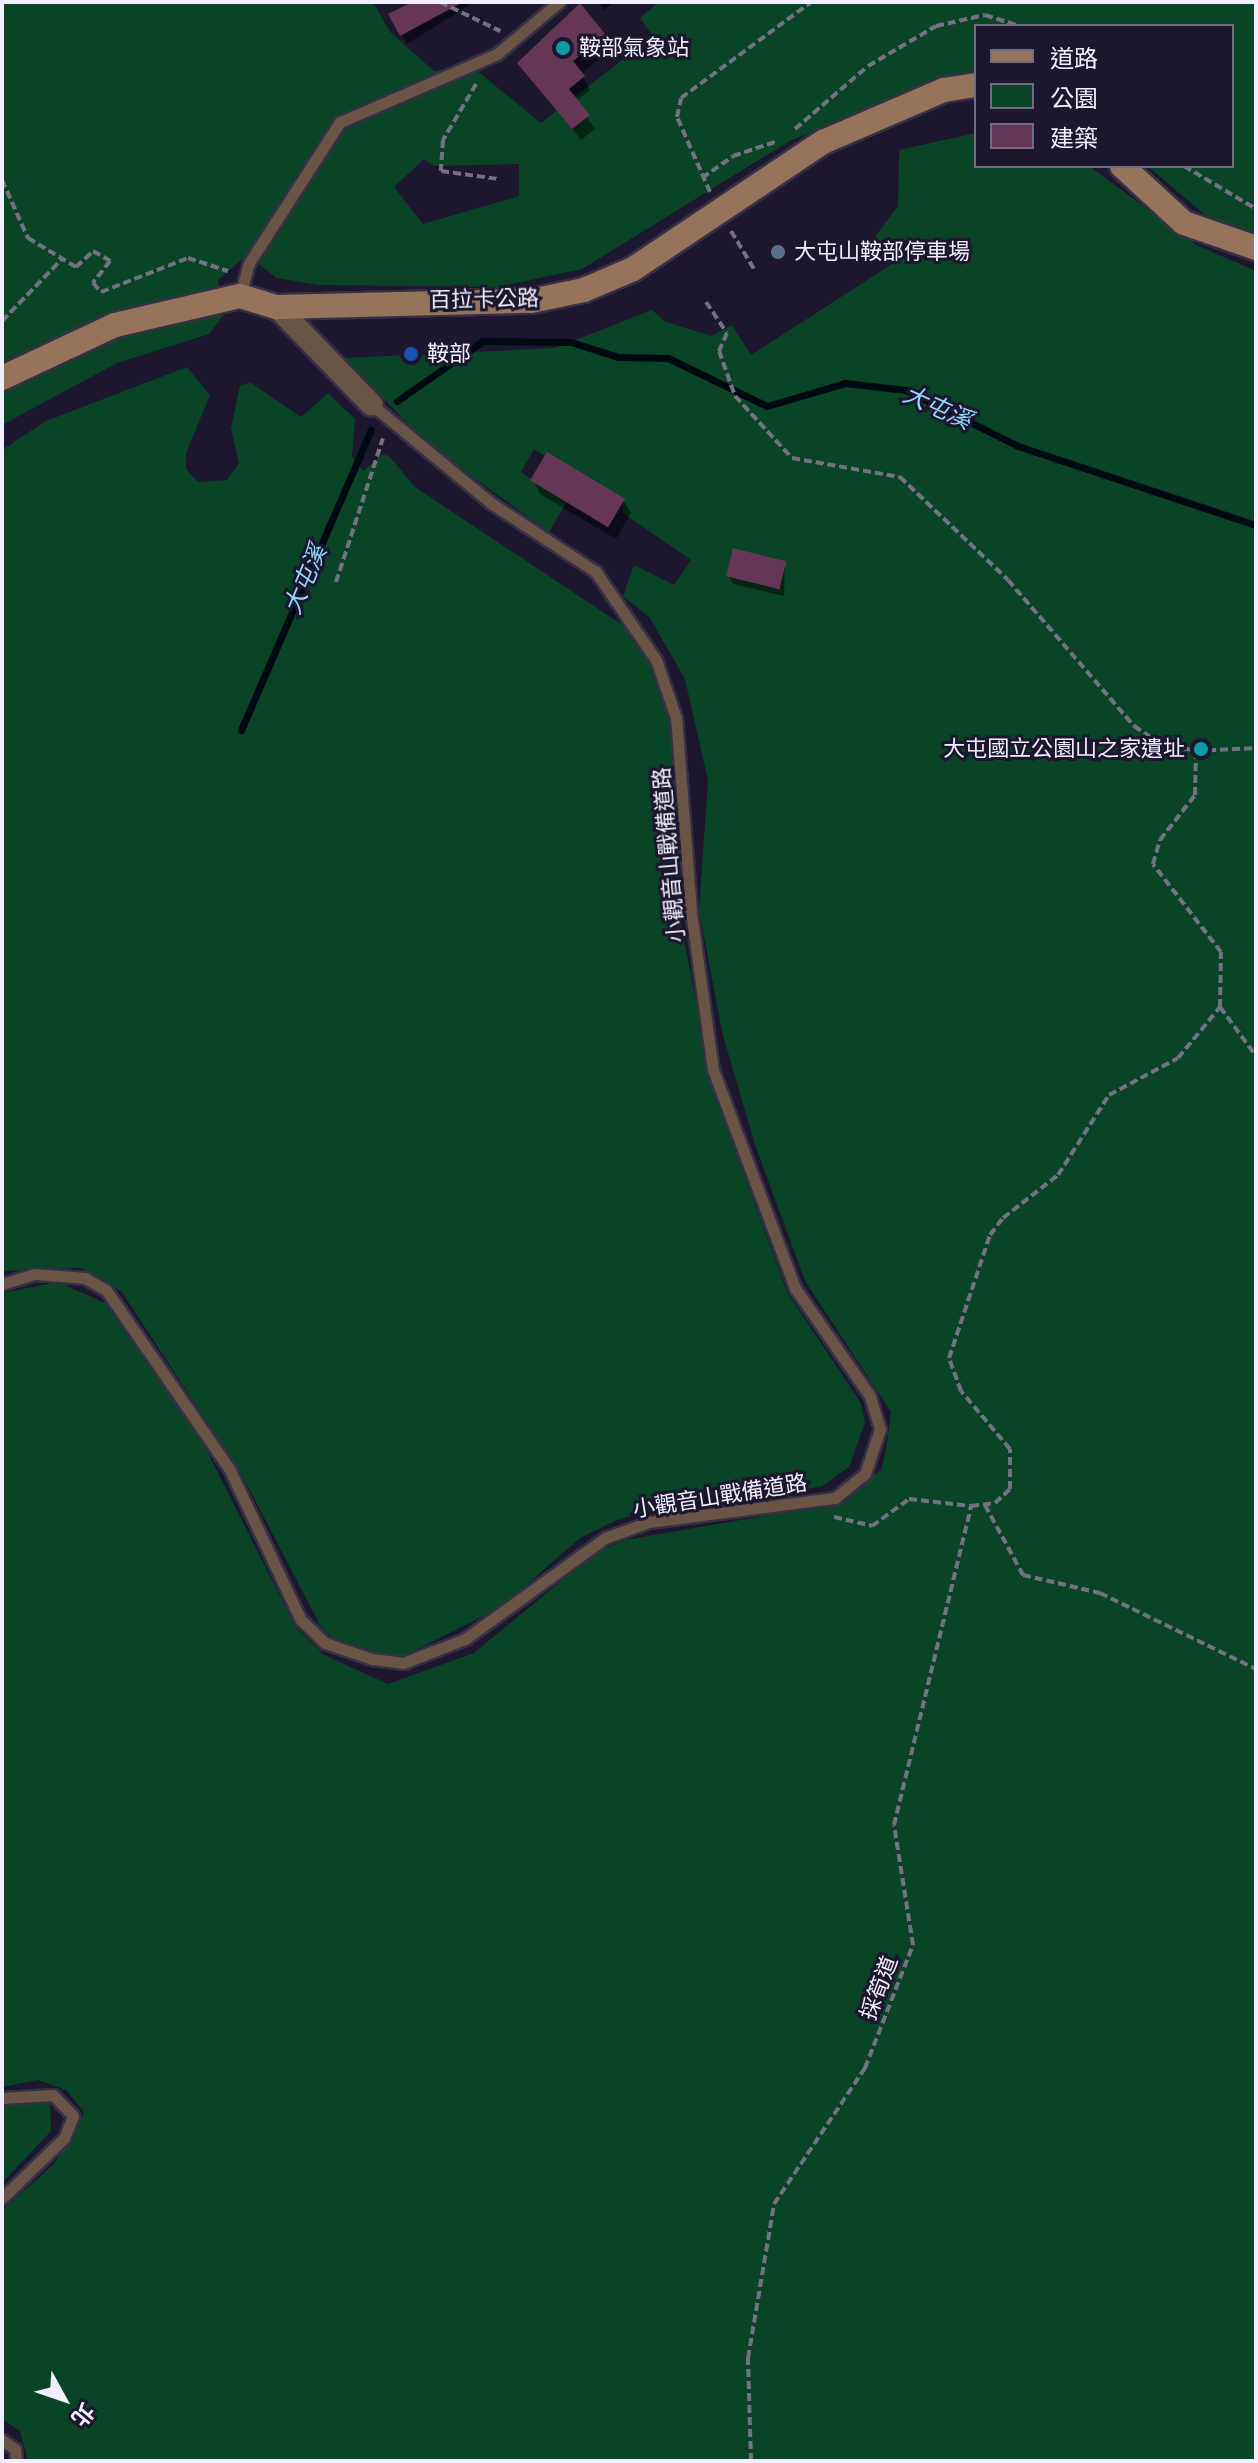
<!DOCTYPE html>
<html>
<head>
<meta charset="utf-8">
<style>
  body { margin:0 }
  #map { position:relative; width:1258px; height:2463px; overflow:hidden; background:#1c162e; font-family:Signika,"Noto Sans TC",sans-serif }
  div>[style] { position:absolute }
  .green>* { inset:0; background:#0a4427 }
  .shadow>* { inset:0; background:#0007 }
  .stream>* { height:7px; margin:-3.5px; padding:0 3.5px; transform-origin:3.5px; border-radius:3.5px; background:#000811 }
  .building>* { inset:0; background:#653656; transform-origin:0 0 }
  .path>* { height:4px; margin-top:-2px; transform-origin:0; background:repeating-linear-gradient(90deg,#757185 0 8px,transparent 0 12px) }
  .roads { filter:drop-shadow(2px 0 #363047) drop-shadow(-2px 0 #363047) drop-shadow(0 2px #363047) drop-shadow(0 -2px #363047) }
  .lane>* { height:11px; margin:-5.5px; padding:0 5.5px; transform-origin:5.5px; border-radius:5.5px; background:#695445 }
  .street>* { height:22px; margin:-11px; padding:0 11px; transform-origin:11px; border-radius:11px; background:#695445 }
  .secondary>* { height:24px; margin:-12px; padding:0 12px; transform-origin:12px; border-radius:12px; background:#96745c }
  .dots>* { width:22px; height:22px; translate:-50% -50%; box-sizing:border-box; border:4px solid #1c162e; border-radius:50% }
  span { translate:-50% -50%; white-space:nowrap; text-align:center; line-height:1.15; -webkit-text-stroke:6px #1c162e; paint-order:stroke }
  .poi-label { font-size:22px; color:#f1effd }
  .left { translate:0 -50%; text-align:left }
  .right { translate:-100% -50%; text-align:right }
  .street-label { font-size:22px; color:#f1effd }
  .water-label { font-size:24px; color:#90d8fd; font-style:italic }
  .frame { position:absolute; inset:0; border:4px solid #f1effd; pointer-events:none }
  .legend { position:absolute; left:974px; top:24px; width:260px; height:144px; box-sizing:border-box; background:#1c162e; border:2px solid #716d81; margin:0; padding:10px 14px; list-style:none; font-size:24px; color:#f1effd }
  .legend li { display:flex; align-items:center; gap:16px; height:40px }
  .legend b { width:40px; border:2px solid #716d81 }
  .north { position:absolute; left:24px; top:2359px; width:80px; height:80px; -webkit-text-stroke:6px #1c162e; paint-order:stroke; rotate:130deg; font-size:22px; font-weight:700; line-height:32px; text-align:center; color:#f1effd }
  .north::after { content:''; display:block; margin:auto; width:28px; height:36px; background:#f1effd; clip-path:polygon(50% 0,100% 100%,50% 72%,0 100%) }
</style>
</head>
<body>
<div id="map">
  <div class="green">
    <i style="clip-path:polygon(evenodd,2px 2px,373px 2px,390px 32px,434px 71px,470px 65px,541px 123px,653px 36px,640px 18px,659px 2px,1256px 2px,1256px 233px,1209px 218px,1147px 166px,1232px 166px,1232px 26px,976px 26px,976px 92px,874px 106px,788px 142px,582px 269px,497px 287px,319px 285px,277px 278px,247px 255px,218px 280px,222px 317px,209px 334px,117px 363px,2px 425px,2px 2px,424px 159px,434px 166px,519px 164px,519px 196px,423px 224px,394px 187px,424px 159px)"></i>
    <i style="clip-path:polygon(976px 133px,976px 166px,1089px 166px,1196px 245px,1256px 271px,1256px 2461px,28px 2461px,20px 2431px,2px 2419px,2px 2210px,54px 2164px,84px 2112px,66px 2090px,38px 2080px,2px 2087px,2px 1293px,58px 1282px,105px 1303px,205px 1447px,296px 1628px,324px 1655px,388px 1684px,474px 1653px,595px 1553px,625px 1540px,827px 1505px,881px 1470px,887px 1444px,891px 1412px,805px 1281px,755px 1145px,722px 1032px,699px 910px,708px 780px,685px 679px,650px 618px,623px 596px,634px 565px,674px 585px,691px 560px,623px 513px,623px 505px,534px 449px,521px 472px,566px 503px,549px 532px,427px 444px,345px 358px,555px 348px,652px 310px,664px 321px,711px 336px,732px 325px,751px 355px,892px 264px,875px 237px,898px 206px,899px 150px)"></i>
    <i style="clip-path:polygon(187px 367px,210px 395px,186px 453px,186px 469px,198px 482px,227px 480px,239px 463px,231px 428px,240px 385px,251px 383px,301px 417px,328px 393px,355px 419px,352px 456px,363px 471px,383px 454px,390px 457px,415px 487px,633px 632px,660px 671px,686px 787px,678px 908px,713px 1091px,788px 1294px,861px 1403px,865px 1423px,849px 1467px,821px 1487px,671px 1505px,617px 1520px,580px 1538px,501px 1607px,396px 1660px,346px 1651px,321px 1627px,242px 1475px,121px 1291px,81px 1268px,2px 1271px,2px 450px,46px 421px)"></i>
    <i style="clip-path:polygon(33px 2098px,50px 2103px,51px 2131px,2px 2183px,2px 2106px)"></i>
  </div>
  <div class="shadow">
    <i style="clip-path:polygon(411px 2px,474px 2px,407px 44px,391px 14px)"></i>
    <i style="clip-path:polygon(598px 2px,614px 2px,604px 10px)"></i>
    <i style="clip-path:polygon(604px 36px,612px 48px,581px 74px,590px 90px,576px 101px,595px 129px,581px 140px,519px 64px)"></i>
    <i style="clip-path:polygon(533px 480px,623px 500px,631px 513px,616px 539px,540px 494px)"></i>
    <i style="clip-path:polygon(785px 562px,784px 596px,733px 584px,728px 575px)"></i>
  </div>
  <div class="stream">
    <i style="left:397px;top:401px;width:105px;rotate:-34.9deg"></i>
    <i style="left:483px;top:341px;width:88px;rotate:0.7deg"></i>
    <i style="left:571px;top:342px;width:49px;rotate:17.7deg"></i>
    <i style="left:618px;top:357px;width:50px;rotate:1.1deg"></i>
    <i style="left:668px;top:358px;width:110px;rotate:25.9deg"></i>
    <i style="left:767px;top:406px;width:81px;rotate:-16.4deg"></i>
    <i style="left:845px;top:383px;width:61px;rotate:6.5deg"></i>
    <i style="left:906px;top:390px;width:125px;rotate:26.6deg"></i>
    <i style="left:1018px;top:446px;width:251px;rotate:18.4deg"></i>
    <i style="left:241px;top:730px;width:327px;rotate:-66.6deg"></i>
  </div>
  <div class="building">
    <i style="clip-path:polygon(412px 2px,463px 2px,400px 36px,388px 14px)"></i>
    <i style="clip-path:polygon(580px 3px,606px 35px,573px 61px,585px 76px,569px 89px,590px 115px,572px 129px,517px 63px)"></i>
    <i style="left:547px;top:452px;width:91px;height:33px;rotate:31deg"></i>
    <i style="left:733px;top:548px;width:55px;height:29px;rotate:14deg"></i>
  </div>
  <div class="path">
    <i style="left:440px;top:2px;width:67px;rotate:25.8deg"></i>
    <i style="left:476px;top:84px;width:65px;rotate:120.5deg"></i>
    <i style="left:443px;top:140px;width:31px;rotate:94deg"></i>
    <i style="left:441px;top:171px;width:59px;rotate:7.9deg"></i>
    <i style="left:795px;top:129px;width:96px;rotate:-40.8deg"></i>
    <i style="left:868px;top:66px;width:79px;rotate:-30.5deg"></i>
    <i style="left:936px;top:26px;width:50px;rotate:-12.7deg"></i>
    <i style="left:985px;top:15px;width:36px;rotate:18deg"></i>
    <i style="left:1184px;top:166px;width:84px;rotate:30.8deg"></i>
    <i style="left:702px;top:178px;width:38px;rotate:-35deg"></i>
    <i style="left:733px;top:156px;width:47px;rotate:-18.4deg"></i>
    <i style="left:2px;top:180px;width:64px;rotate:65.9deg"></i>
    <i style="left:28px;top:238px;width:56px;rotate:31.1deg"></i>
    <i style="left:76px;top:267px;width:23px;rotate:-43deg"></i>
    <i style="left:93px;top:251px;width:20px;rotate:30deg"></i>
    <i style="left:110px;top:261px;width:28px;rotate:128deg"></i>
    <i style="left:93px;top:283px;width:12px;rotate:48deg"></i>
    <i style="left:101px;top:292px;width:93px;rotate:-21.3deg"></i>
    <i style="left:188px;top:258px;width:42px;rotate:18deg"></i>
    <i style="left:710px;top:192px;width:82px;rotate:-113.7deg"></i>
    <i style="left:677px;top:117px;width:19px;rotate:-78deg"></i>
    <i style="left:681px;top:98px;width:162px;rotate:-36.4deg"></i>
    <i style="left:731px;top:231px;width:44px;rotate:58.8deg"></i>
    <i style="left:706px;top:302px;width:37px;rotate:56deg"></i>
    <i style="left:727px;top:333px;width:20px;rotate:114deg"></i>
    <i style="left:719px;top:351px;width:48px;rotate:70.4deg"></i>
    <i style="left:735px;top:396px;width:84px;rotate:47.4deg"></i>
    <i style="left:792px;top:458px;width:110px;rotate:10deg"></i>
    <i style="left:900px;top:477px;width:149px;rotate:43.6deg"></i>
    <i style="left:1008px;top:580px;width:193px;rotate:49.2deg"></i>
    <i style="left:1134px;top:726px;width:32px;rotate:34deg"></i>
    <i style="left:1161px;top:744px;width:36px;rotate:11deg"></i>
    <i style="left:1196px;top:751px;width:60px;rotate:-2.9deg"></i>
    <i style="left:2px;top:321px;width:85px;rotate:-46deg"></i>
    <i style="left:336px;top:582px;width:151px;rotate:-71.9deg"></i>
    <i style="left:1220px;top:1007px;width:61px;rotate:53.7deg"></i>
    <i style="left:985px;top:1505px;width:80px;rotate:61.5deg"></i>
    <i style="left:1023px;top:1575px;width:79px;rotate:13.2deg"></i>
    <i style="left:1100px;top:1593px;width:174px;rotate:26deg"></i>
    <i style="left:834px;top:1517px;width:39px;rotate:13deg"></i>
    <i style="left:872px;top:1526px;width:46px;rotate:-36.1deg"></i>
    <i style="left:909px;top:1499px;width:62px;rotate:6.4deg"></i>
    <i style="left:971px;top:1506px;width:24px;rotate:-7deg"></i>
    <i style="left:995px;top:1503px;width:21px;rotate:-43deg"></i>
    <i style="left:1010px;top:1489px;width:40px;rotate:-90deg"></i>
    <i style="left:1010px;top:1449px;width:76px;rotate:-130.2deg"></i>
    <i style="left:961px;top:1391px;width:35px;rotate:-110deg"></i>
    <i style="left:949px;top:1358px;width:130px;rotate:-71.6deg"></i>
    <i style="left:990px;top:1235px;width:21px;rotate:-53deg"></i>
    <i style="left:1003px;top:1218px;width:70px;rotate:-38deg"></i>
    <i style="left:1058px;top:1175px;width:95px;rotate:-57.5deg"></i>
    <i style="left:1109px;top:1095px;width:78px;rotate:-28.2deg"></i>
    <i style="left:1178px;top:1058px;width:66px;rotate:-50.5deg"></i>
    <i style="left:1220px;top:1007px;width:55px;rotate:-89deg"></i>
    <i style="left:1221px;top:952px;width:111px;rotate:-127.7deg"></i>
    <i style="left:1153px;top:864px;width:25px;rotate:-74deg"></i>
    <i style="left:1160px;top:840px;width:57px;rotate:-52.1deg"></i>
    <i style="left:1195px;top:795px;width:44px;rotate:-88.7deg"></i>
    <i style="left:751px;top:2461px;width:103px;rotate:-91.7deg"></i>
    <i style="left:748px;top:2358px;width:156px;rotate:-80.4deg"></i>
    <i style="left:774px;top:2204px;width:164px;rotate:-56.2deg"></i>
    <i style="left:865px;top:2068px;width:132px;rotate:-68.7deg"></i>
    <i style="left:913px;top:1945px;width:121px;rotate:-99deg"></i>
    <i style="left:894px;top:1825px;width:328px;rotate:-76.4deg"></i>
  </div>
  <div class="roads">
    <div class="lane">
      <i style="left:240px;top:296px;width:34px;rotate:-75deg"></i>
      <i style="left:249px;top:263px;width:168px;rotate:-57.2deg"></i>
      <i style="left:340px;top:122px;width:171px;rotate:-23.4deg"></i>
      <i style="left:497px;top:54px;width:81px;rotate:-40deg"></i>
      <i style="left:2px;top:1284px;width:34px;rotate:-17deg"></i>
      <i style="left:35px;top:1274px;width:50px;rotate:4.6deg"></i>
      <i style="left:85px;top:1278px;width:24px;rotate:30deg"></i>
      <i style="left:106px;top:1290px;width:216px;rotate:55.4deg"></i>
      <i style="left:229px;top:1468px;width:168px;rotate:64.7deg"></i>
      <i style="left:301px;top:1620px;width:33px;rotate:44deg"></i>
      <i style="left:325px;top:1643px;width:50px;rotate:18.8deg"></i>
      <i style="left:372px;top:1659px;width:31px;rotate:7deg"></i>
      <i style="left:403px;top:1663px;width:66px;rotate:-21.2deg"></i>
      <i style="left:465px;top:1639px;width:173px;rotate:-35.8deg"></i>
      <i style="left:605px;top:1538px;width:47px;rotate:-20deg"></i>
      <i style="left:649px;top:1522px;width:188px;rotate:-7.4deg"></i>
      <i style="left:835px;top:1498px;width:38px;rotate:-39deg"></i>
      <i style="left:865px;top:1474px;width:47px;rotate:-71.6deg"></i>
      <i style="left:880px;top:1429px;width:34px;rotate:-107deg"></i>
      <i style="left:870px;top:1396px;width:131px;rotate:-124.8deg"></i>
      <i style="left:795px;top:1288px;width:233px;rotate:-110.6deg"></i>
      <i style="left:713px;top:1070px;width:161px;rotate:-97.9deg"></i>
      <i style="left:691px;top:911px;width:194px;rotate:-94.4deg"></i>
      <i style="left:676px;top:718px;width:61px;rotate:-109deg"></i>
      <i style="left:656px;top:660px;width:107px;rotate:-124.3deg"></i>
      <i style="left:596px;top:572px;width:126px;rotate:-146.7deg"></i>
      <i style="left:491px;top:503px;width:154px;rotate:-140.5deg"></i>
      <i style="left:2px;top:2098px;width:51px;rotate:-3.4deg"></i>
      <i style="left:53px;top:2095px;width:29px;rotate:46deg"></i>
      <i style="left:73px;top:2116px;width:24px;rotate:112deg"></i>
      <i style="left:64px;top:2138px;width:86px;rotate:135.9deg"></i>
      <i style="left:2px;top:2440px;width:16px;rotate:35deg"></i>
      <i style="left:15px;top:2449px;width:12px;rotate:85deg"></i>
    </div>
    <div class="street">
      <i style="left:277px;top:307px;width:136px;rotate:45.9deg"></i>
    </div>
    <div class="secondary">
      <i style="left:1122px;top:166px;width:84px;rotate:42.6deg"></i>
      <i style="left:1184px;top:223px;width:76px;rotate:19.1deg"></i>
      <i style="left:2px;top:378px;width:125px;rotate:-25.1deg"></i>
      <i style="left:115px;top:325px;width:128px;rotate:-13.1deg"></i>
      <i style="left:240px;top:296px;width:39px;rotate:17deg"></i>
      <i style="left:277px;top:307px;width:254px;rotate:-1.4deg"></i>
      <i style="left:531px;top:301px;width:54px;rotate:-11.7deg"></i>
      <i style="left:584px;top:290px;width:53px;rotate:-23.2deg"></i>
      <i style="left:633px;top:269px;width:229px;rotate:-33.8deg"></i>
      <i style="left:823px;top:142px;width:132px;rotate:-23.3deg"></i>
      <i style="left:944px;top:90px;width:32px;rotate:-9deg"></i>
    </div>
  </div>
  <div class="dots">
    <i style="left:563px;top:48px;background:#0f9aa8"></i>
    <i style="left:778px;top:252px;background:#5c6f8a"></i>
    <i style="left:411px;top:354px;background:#1a4fb4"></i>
    <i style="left:1201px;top:749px;background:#0f9aa8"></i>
  </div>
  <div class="poi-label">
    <span class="left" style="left:579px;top:48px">鞍部氣象站</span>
    <span class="left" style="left:794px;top:252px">大屯山鞍部停車場</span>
    <span class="left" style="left:427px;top:354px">鞍部</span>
    <span class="right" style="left:1185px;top:749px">大屯國立公園山之家遺址</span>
  </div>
  <div class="street-label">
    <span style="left:484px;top:299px;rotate:-1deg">百拉卡公路</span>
    <span style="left:669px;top:855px;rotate:-95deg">小觀音山戰備道路</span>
    <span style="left:720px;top:1496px;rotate:-9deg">小觀音山戰備道路</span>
    <span style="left:879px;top:1988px;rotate:-69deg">採筍道</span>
  </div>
  <div class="water-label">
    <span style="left:937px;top:408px;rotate:24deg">大屯溪</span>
    <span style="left:306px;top:580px;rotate:-67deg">大屯溪</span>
  </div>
  <div class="frame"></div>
  <ul class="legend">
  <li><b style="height:10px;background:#96745c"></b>道路</li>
  <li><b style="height:22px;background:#0a4427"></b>公園</li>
  <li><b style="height:22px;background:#653656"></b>建築</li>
  </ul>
  <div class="north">北</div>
</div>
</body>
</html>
